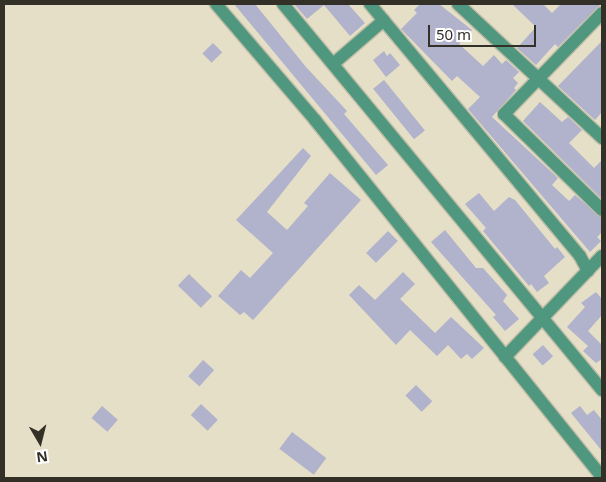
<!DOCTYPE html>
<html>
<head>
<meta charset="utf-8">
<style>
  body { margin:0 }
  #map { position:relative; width:606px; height:482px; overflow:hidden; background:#e4dfc6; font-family:"Noto Sans",sans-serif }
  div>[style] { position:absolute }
  .building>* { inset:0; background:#b1b2cb; transform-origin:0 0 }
  .roads { filter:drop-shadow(1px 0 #c1bca6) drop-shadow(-1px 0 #c1bca6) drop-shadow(0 1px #c1bca6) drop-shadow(0 -1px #c1bca6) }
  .minor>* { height:12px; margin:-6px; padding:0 6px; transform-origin:6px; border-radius:6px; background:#50977f }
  span { translate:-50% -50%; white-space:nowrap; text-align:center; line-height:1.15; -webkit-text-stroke:4px #fff; paint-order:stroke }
  .frame { position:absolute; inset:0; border:5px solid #333127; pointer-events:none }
  .north { position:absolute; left:15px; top:417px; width:50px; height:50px; -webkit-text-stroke:4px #fff; paint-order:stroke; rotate:172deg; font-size:14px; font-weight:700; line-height:20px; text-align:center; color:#333127 }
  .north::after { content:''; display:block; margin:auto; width:18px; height:22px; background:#333127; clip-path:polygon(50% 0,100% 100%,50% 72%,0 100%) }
  .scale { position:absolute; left:428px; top:25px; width:108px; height:22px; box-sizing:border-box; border:2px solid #333127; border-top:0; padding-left:6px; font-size:15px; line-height:18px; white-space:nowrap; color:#333127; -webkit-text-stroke:4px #fff; paint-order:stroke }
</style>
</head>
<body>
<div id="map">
  <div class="building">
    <i style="clip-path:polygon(234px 4px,255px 4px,306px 67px,347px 111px,344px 114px,388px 165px,376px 175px)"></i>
    <i style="clip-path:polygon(294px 4px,348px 4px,365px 23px,350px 36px,324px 5px,307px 19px)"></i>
    <i style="clip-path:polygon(420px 4px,439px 4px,472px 30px,459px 44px,483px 66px,494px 55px,502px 64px,506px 60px,519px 72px,513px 78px,518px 83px,514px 88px,516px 90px,492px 117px,558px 178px,552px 185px,569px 201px,575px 195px,602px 218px,602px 232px,597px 237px,601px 241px,590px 252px,468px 109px,480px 97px,457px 76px,452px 81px,401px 29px,417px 13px,414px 10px)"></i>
    <i style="clip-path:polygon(512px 4px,543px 4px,552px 13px,561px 4px,601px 4px,558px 47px,555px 44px,536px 65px,517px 48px,536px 27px)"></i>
    <i style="clip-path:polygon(602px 41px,602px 112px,595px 120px,558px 86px)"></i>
    <i style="left:213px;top:43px;width:13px;height:15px;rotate:45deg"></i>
    <i style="clip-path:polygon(384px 51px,387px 56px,390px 53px,400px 65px,386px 77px,373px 60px)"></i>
    <i style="left:384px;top:80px;width:65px;height:14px;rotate:51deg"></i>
    <i style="clip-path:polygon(540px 102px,562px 122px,568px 117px,582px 130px,569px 143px,594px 168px,602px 160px,602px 199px,523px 121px)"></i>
    <i style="clip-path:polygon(303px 148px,311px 156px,267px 212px,287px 230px,308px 206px,304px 203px,330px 173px,361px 200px,253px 320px,244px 312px,240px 315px,218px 296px,241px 270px,250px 278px,273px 253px,236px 220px)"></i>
    <i style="clip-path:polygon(479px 193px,494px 211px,509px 197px,515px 200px,555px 249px,557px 247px,565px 257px,544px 276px,549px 283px,537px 292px,531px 284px,529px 286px,483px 231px,486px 228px,465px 204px)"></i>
    <i style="clip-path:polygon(445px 230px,476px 268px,483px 268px,507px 295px,503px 301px,519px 319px,505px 331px,493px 317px,496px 315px,431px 242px)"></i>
    <i style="left:388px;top:231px;width:14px;height:31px;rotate:45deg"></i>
    <i style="clip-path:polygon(403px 272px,415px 284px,400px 299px,435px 333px,451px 317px,484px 348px,472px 359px,467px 354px,461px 359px,448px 345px,437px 356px,410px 330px,396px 345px,349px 295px,359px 285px,375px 300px)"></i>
    <i style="left:189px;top:274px;width:32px;height:16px;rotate:44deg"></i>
    <i style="clip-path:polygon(596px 292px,602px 299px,602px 315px,588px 331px,602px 345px,602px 359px,596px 363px,583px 351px,588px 346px,567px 327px,585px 307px,581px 303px)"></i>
    <i style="left:543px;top:345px;width:15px;height:14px;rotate:48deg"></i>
    <i style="left:203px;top:360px;width:15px;height:22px;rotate:42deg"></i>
    <i style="left:416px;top:385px;width:23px;height:15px;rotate:45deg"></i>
    <i style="left:201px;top:404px;width:23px;height:15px;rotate:43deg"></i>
    <i style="left:102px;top:406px;width:21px;height:16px;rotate:41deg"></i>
    <i style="clip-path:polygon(580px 406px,587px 415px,594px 410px,602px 420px,602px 451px,571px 413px)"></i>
    <i style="left:292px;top:432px;width:43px;height:21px;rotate:37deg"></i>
  </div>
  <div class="roads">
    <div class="minor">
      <i style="left:216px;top:4px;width:153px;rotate:49.5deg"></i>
      <i style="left:315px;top:120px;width:458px;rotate:51.2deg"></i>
      <i style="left:283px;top:4px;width:501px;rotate:50.43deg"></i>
      <i style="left:370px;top:4px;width:328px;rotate:50.2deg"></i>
      <i style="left:580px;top:256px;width:17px;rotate:62deg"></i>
      <i style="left:458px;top:4px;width:197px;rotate:42.9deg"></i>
      <i style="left:602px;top:13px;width:141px;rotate:134.1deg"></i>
      <i style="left:504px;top:114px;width:137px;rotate:44.4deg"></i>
      <i style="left:333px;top:64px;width:67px;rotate:-40.8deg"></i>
      <i style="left:505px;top:357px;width:140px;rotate:-46.2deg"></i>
    </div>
  </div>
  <div class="frame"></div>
  <div class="north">N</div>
  <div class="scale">50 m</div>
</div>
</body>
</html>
